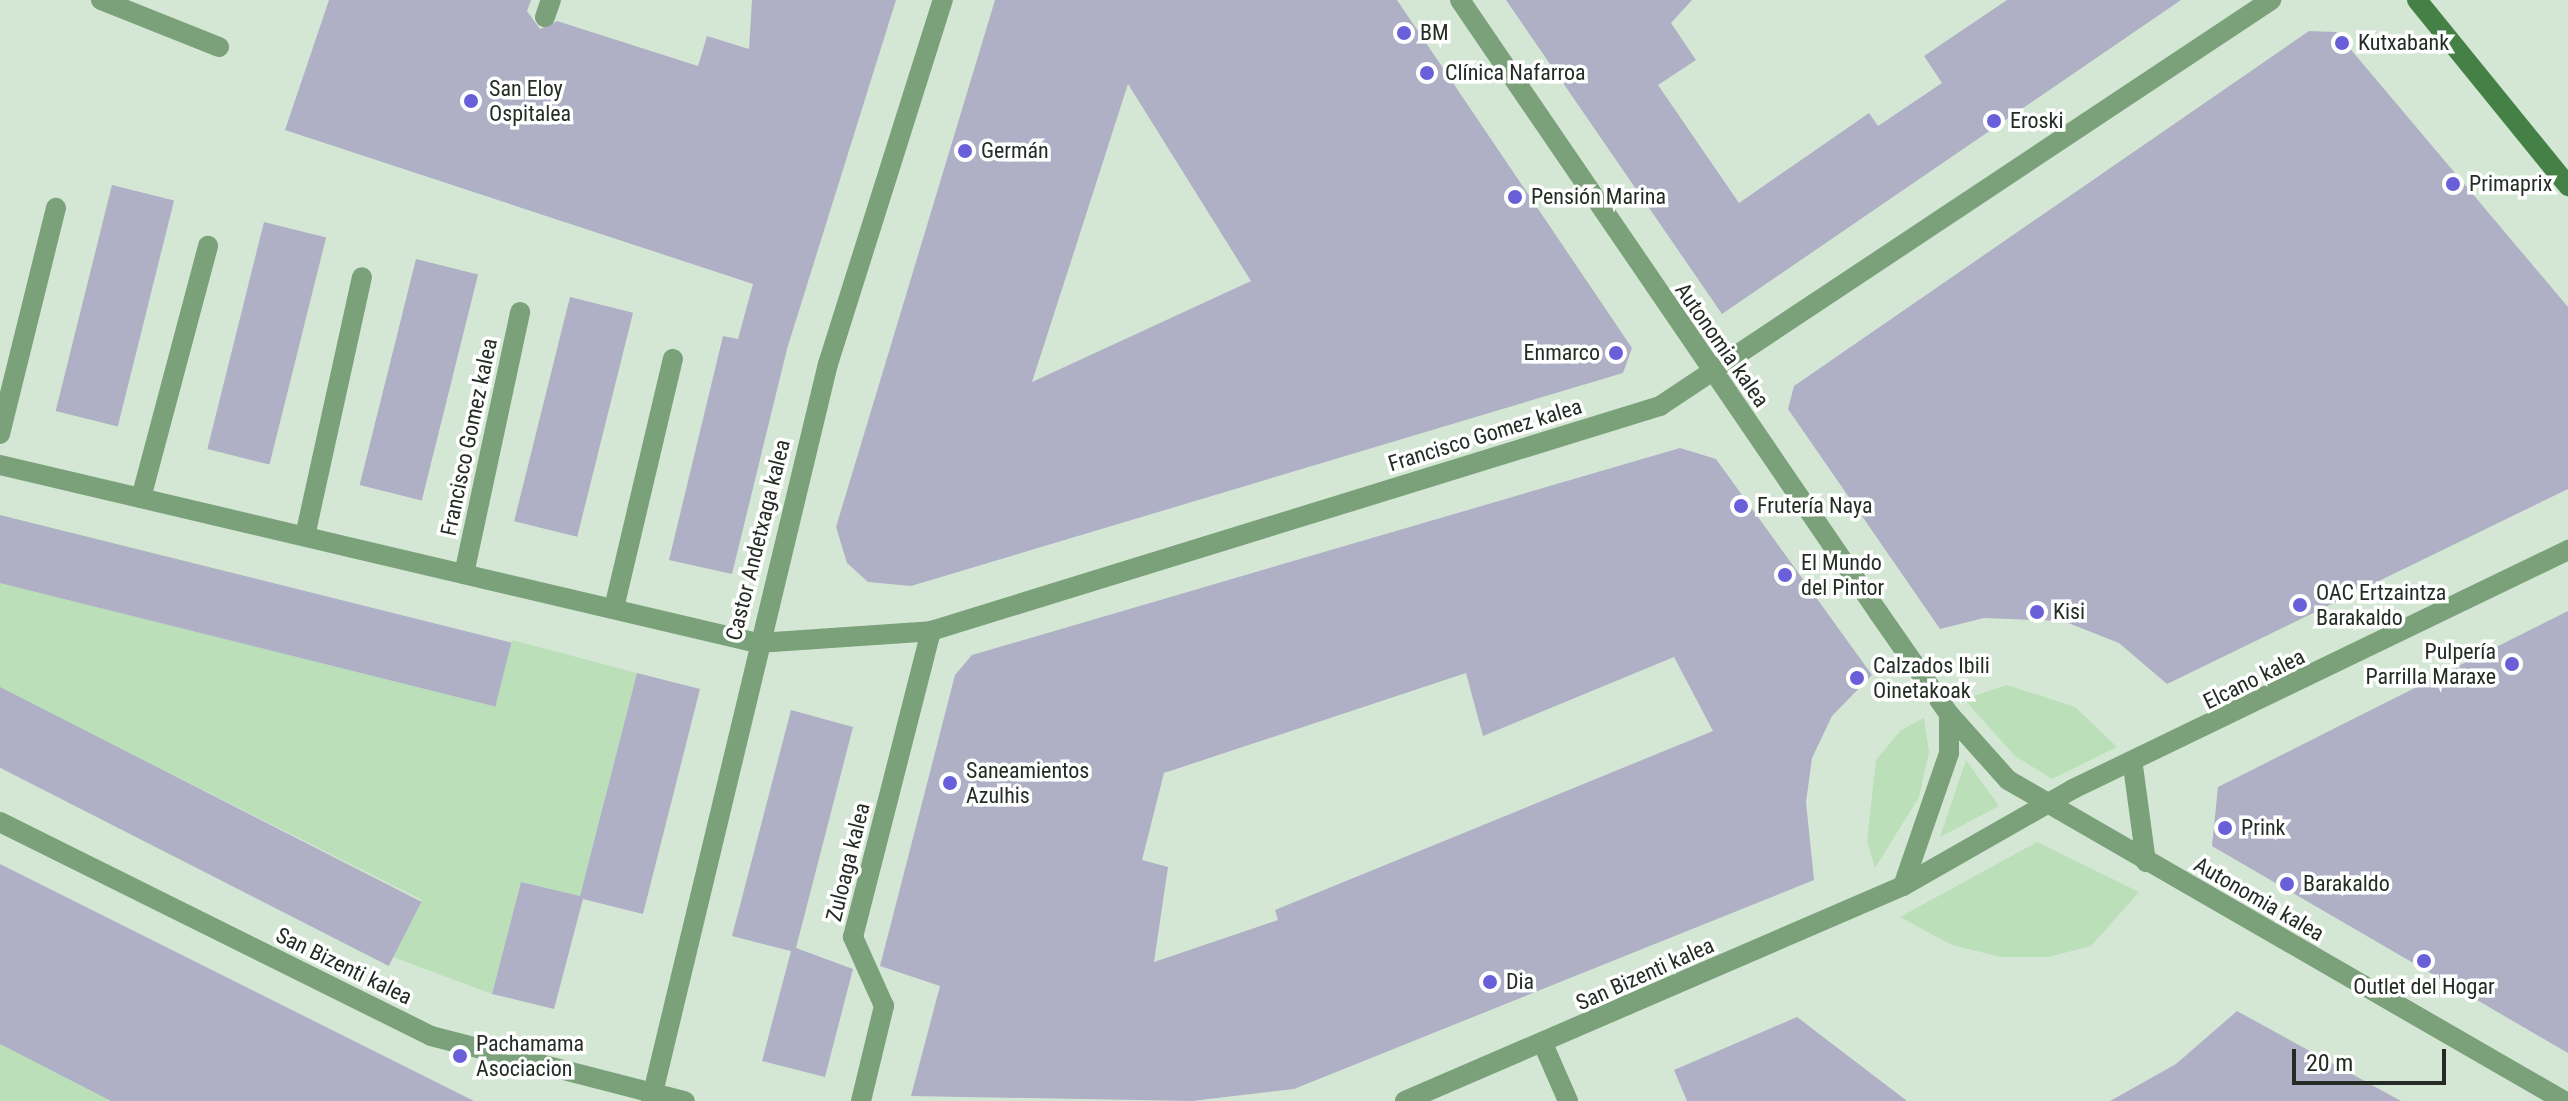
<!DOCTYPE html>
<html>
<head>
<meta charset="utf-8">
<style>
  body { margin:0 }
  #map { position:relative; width:2568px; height:1101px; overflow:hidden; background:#d4e7d4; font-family:"Roboto Condensed",sans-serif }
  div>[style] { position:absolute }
  .green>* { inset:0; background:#badfb9 }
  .building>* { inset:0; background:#afb0c6; transform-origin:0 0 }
  .lane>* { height:20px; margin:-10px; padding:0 10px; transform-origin:10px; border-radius:10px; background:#7aa179 }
  .street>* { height:20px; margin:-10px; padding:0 10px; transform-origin:10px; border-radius:10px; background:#7aa179 }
  .secondary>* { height:20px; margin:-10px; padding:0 10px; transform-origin:10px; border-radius:10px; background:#458046 }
  .dots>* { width:22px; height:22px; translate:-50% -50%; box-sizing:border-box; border:4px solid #fff; border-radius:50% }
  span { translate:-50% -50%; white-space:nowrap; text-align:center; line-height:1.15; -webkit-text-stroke:7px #fff; paint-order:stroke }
  .poi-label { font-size:22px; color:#252c25 }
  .left { translate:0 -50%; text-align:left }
  .right { translate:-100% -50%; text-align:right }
  .street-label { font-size:22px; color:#252c25 }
  .scale { position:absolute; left:2292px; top:1049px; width:154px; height:36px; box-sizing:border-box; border:4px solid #252c25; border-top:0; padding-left:10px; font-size:24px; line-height:28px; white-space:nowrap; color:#252c25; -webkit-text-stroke:6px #fff; paint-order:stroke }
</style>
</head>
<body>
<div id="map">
  <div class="green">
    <i style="clip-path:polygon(0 581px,496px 703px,512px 640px,637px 673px,580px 896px,521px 882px,492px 994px,393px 957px,422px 900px,0 688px)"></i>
    <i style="clip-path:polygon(2007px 685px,2075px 707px,2117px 747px,2052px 779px,2015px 756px,1964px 699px)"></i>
    <i style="clip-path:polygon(1924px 718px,1929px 752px,1919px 797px,1875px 868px,1867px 840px,1876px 760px,1901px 730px)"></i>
    <i style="clip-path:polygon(1966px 760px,1999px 806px,1940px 837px)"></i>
    <i style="clip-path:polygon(2037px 842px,2139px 892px,2091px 946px,2048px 957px,2001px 957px,1952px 945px,1900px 917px)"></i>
    <i style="clip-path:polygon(0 1044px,111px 1101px,0 1101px)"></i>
  </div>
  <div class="building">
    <i style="clip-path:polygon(329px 0,531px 0,527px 11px,540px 29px,557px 21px,698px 66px,707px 36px,749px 49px,752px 0,896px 0,787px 349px,732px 574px,669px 560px,723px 336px,738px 339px,753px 284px,285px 130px)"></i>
    <i style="clip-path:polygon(evenodd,995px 0,1397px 0,1632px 348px,1623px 373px,911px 586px,868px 582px,847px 563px,836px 527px,995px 0,1128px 84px,1251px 281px,1032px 382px,1074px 252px,1128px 84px)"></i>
    <i style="clip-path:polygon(1506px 0,1692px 0,1671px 23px,1696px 60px,1658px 85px,1739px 203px,1869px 113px,1878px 126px,1942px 83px,1924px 56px,2007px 0,2181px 0,1722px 314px)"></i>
    <i style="clip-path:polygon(2309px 31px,2336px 32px,2568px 307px,2568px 489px,2167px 684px,2119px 643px,2063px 621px,1984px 618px,1940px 629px,1788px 409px,1794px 386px)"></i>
    <i style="left:112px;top:185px;width:64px;height:233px;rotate:14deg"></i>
    <i style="left:264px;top:222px;width:64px;height:234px;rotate:14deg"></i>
    <i style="left:416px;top:259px;width:64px;height:233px;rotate:14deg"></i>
    <i style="left:570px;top:297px;width:65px;height:231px;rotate:14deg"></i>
    <i style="clip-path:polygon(evenodd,1680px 448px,1716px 459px,1872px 675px,1832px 716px,1812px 758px,1806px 802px,1814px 880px,1294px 1089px,1192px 1101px,911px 1096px,940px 986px,880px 966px,955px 675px,972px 655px,1680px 448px,1674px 657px,1713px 731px,1275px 910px,1278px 920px,1154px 962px,1168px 867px,1142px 860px,1164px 773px,1466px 673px,1483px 736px,1674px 657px)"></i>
    <i style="left:0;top:515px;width:527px;height:66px;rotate:14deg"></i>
    <i style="clip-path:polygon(2568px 611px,2568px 1053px,2212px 846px,2218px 787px)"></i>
    <i style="clip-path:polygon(637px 673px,700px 689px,643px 914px,583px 899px,554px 1009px,492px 994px,521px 882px,580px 896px)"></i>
    <i style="left:0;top:687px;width:473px;height:72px;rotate:27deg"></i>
    <i style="clip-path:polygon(791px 710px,853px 727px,796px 948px,853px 969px,825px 1077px,762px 1061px,791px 951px,732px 936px)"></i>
    <i style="clip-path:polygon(0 864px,474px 1101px,111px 1101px,0 1044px)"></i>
    <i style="clip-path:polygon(2237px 1011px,2401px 1101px,2110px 1101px,2176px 1064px)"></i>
    <i style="clip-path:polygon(1797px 1017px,1907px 1101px,1687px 1101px,1674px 1070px)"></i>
  </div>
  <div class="lane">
    <i style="left:101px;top:0;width:127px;rotate:21.7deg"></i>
    <i style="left:545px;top:17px;width:18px;rotate:-71deg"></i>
  </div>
  <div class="street">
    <i style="left:1460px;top:0;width:741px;rotate:55.67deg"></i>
    <i style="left:1878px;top:612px;width:124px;rotate:55.2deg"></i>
    <i style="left:1949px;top:714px;width:89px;rotate:48.2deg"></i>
    <i style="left:2008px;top:780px;width:642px;rotate:30deg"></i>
    <i style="left:0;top:434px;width:233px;rotate:-76.1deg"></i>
    <i style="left:0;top:465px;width:778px;rotate:13.23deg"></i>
    <i style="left:757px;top:643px;width:174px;rotate:-3.9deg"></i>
    <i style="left:931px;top:631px;width:763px;rotate:-17.15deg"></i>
    <i style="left:1660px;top:406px;width:734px;rotate:-33.6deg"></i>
    <i style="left:141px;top:498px;width:261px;rotate:-75.1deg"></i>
    <i style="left:305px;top:536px;width:265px;rotate:-77.6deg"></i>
    <i style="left:464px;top:574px;width:268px;rotate:-77.9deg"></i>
    <i style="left:614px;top:608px;width:256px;rotate:-76.7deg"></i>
    <i style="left:2133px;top:766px;width:97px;rotate:82.3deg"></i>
    <i style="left:0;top:822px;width:481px;rotate:26.4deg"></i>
    <i style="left:431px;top:1036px;width:262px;rotate:14.4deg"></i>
    <i style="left:1903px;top:886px;width:141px;rotate:-70.9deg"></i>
    <i style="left:1949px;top:753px;width:39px;rotate:-90deg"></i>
    <i style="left:1544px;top:1046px;width:60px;rotate:66.4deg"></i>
    <i style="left:651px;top:1101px;width:758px;rotate:-76.5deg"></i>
    <i style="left:828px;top:364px;width:382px;rotate:-72.5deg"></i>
    <i style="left:861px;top:1101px;width:98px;rotate:-76.4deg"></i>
    <i style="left:884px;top:1006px;width:76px;rotate:-114.2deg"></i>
    <i style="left:853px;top:937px;width:316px;rotate:-75.7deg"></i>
    <i style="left:1405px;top:1101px;width:542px;rotate:-23.35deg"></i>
    <i style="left:1903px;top:886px;width:196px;rotate:-29.7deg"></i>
    <i style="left:2073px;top:789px;width:550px;rotate:-25.77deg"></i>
  </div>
  <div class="secondary">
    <i style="left:2417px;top:0;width:240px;rotate:50.9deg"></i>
  </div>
  <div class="dots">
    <i style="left:1404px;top:33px;background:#695fd8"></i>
    <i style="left:2342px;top:43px;background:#695fd8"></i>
    <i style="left:1427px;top:73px;background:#695fd8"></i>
    <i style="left:471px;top:101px;background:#695fd8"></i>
    <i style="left:1994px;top:121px;background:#695fd8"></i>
    <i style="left:965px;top:151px;background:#695fd8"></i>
    <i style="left:2453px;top:184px;background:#695fd8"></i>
    <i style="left:1515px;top:197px;background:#695fd8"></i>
    <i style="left:1616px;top:353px;background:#695fd8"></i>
    <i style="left:1741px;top:506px;background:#695fd8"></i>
    <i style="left:1785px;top:575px;background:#695fd8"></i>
    <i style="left:2300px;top:605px;background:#695fd8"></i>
    <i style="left:2037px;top:612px;background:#695fd8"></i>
    <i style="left:2512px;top:664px;background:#695fd8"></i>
    <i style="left:1857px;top:678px;background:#695fd8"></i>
    <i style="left:950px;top:783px;background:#695fd8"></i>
    <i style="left:2225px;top:828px;background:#695fd8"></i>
    <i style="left:2287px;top:884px;background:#695fd8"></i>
    <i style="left:2424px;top:961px;background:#695fd8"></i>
    <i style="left:1490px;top:982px;background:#695fd8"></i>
    <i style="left:460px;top:1056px;background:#695fd8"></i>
  </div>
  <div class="poi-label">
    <span class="left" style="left:1420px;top:33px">BM</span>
    <span class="left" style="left:2358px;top:43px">Kutxabank</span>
    <span class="left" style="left:1445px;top:73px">Clínica Nafarroa</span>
    <span class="left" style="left:489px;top:101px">San Eloy<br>Ospitalea</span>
    <span class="left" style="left:2010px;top:121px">Eroski</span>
    <span class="left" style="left:981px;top:151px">Germán</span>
    <span class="left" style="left:2469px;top:184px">Primaprix</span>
    <span class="left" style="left:1531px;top:197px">Pensión Marina</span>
    <span class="right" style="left:1600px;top:353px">Enmarco</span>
    <span class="left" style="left:1757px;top:506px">Frutería Naya</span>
    <span class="left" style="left:1801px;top:575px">El Mundo<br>del Pintor</span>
    <span class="left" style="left:2316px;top:605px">OAC Ertzaintza<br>Barakaldo</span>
    <span class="left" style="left:2053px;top:612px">Kisi</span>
    <span class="right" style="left:2496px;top:664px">Pulpería<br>Parrilla Maraxe</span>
    <span class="left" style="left:1873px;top:678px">Calzados Ibili<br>Oinetakoak</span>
    <span class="left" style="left:966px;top:783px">Saneamientos<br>Azulhis</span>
    <span class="left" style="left:2241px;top:828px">Prink</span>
    <span class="left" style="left:2303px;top:884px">Barakaldo</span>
    <span class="left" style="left:1506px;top:982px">Dia</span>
    <span style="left:2424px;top:987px">Outlet del Hogar</span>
    <span class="left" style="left:476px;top:1056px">Pachamama<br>Asociacion</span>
  </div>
  <div class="street-label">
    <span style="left:1722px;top:345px;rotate:55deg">Autonomia kalea</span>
    <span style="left:1485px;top:435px;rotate:-17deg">Francisco Gomez kalea</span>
    <span style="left:469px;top:437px;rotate:-78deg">Francisco Gomez kalea</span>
    <span style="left:758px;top:540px;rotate:-76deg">Castor Andetxaga kalea</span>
    <span style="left:2254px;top:679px;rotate:-26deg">Elcano kalea</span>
    <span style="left:848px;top:862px;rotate:-76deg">Zuloaga kalea</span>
    <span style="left:2259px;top:899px;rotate:30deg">Autonomia kalea</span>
    <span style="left:344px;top:966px;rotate:26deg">San Bizenti kalea</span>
    <span style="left:1645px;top:974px;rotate:-24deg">San Bizenti kalea</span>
  </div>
  <div class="scale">20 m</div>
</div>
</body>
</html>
